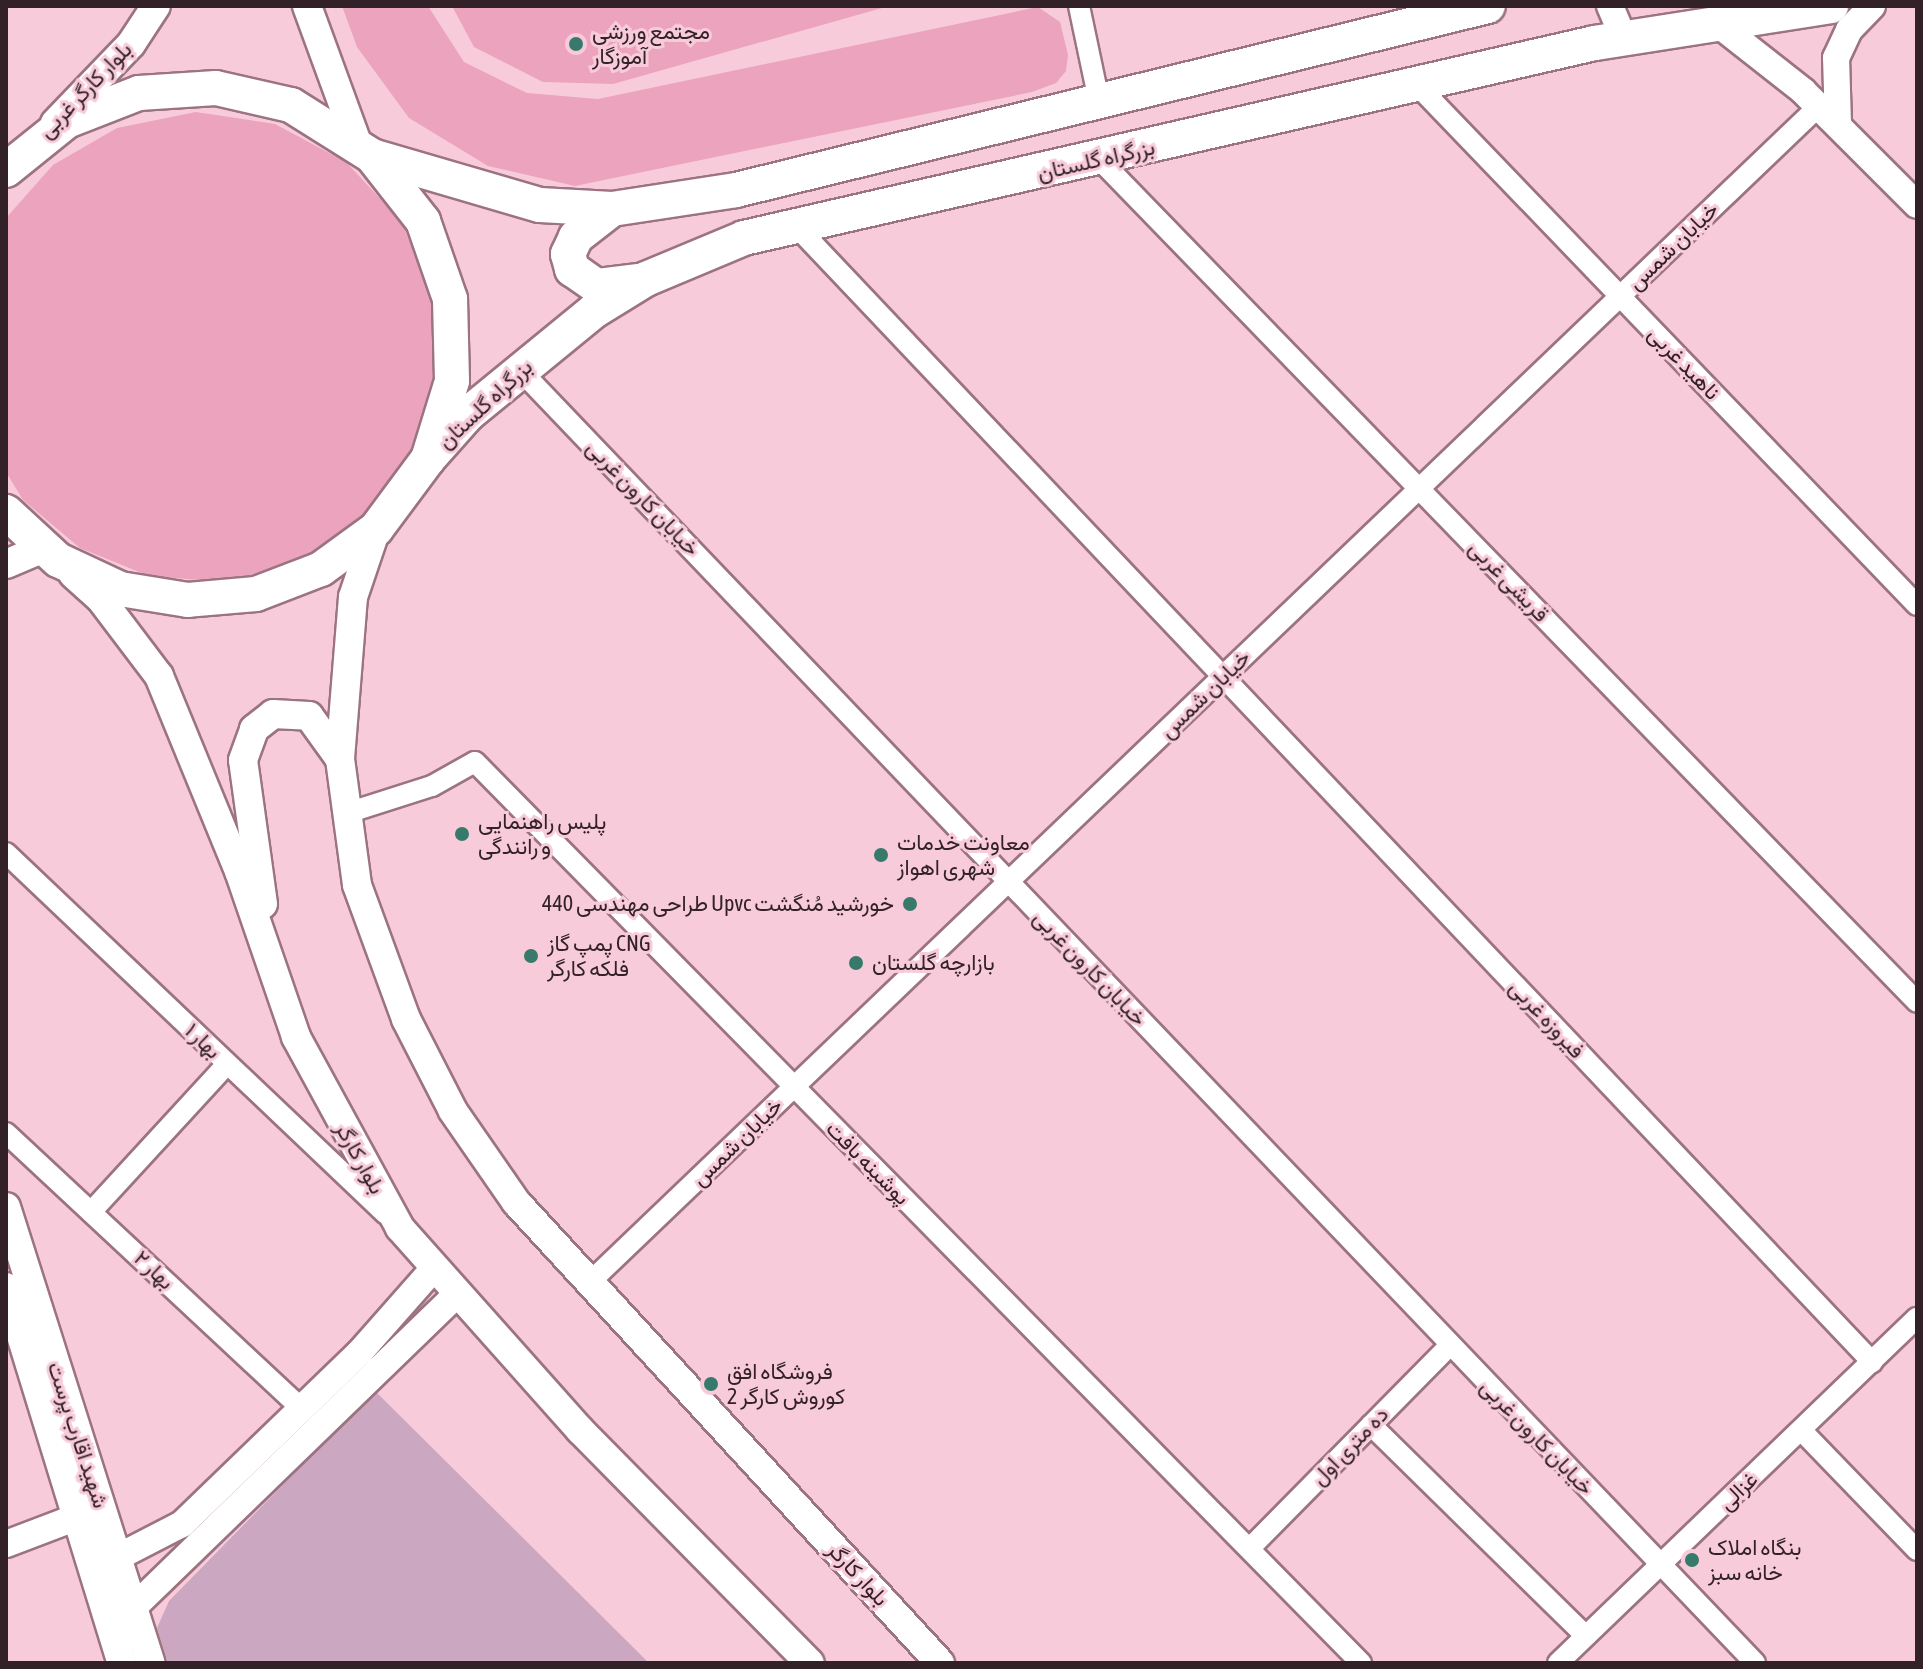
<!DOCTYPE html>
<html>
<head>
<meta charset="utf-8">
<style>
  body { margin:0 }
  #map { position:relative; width:1923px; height:1669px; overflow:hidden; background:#f8cbda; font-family:"Asap Condensed",Vazirmatn,sans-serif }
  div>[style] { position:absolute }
  .green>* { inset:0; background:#eca3bd }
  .building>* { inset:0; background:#cba7c1 }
  .roads { filter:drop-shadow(2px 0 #9c7381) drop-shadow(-2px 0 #9c7381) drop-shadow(0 2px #9c7381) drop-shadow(0 -2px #9c7381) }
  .minor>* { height:20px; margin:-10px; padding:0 10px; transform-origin:10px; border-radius:10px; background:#fff }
  .tertiary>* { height:26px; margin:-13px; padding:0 13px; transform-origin:13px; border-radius:13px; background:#fff }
  .secondary>* { height:28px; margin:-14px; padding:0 14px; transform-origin:14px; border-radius:14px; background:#fff }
  .trunk>* { height:34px; margin:-17px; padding:0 17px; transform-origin:17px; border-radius:17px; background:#fff }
  .dots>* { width:22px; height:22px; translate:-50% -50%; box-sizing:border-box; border:4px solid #f8cbda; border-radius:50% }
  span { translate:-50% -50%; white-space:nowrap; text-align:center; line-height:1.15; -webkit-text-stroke:6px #f8cbda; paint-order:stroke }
  .poi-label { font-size:22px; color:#322227 }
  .left { translate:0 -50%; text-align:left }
  .right { translate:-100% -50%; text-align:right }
  .street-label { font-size:22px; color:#322227 }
  .frame { position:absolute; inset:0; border:8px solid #322227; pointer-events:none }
</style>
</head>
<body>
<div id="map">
  <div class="green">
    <i style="clip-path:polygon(342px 6px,428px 6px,464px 62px,527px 93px,598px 99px,1038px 7px,1060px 22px,1068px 55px,1066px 71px,1056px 83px,1032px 92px,575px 186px,488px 166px,409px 118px,357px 47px)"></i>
    <i style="clip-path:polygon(452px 6px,889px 6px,613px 84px,543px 82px,474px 47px)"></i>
    <i style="clip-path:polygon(196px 112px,275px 124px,346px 162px,401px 221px,432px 295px,437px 374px,414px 451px,367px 516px,301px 561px,224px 582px,149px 576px,80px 548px,23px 500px,6px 472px,6px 218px,53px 165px,117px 128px)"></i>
  </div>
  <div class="building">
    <i style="clip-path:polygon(375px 1391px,649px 1663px,168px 1663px,157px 1628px,169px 1601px)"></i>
  </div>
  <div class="roads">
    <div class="minor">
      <i style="left:1079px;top:6px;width:97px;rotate:78.1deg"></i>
      <i style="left:1418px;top:86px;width:720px;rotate:46.13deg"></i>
      <i style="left:1100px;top:160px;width:1173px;rotate:45.86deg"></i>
      <i style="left:796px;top:226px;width:1565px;rotate:46.55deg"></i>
      <i style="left:520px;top:370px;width:1788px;rotate:46.31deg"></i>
      <i style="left:344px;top:814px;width:92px;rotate:-17.7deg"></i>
      <i style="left:432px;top:786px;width:49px;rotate:-29.2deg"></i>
      <i style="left:475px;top:762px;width:1264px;rotate:45.48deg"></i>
      <i style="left:6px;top:853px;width:524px;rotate:43.53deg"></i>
      <i style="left:6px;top:1133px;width:403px;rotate:43deg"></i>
      <i style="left:91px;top:1212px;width:201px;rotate:-47.4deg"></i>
      <i style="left:590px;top:1282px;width:1701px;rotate:-43.74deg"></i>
      <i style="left:1371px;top:1425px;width:301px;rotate:44.5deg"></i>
      <i style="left:1801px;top:1430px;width:167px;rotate:46deg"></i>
      <i style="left:1250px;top:1548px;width:285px;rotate:-45.4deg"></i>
      <i style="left:1558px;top:1663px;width:498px;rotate:-43.9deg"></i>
    </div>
    <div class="tertiary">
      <i style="left:1610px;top:6px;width:36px;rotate:67deg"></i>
      <i style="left:1718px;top:24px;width:108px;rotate:38.2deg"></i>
      <i style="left:1803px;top:91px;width:161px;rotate:45deg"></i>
      <i style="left:1838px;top:124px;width:66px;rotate:-91.7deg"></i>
      <i style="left:1836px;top:58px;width:31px;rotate:-65deg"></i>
      <i style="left:1849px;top:30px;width:33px;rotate:-46deg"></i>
      <i style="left:6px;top:1544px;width:76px;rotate:-20.8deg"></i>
      <i style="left:118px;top:1557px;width:72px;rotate:-27.3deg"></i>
      <i style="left:182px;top:1524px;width:248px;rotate:-44deg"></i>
      <i style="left:360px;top:1352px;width:113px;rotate:-48.6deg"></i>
      <i style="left:134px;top:1607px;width:451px;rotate:-44.1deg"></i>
    </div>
    <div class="secondary">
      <i style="left:307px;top:6px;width:146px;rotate:69.9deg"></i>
      <i style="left:55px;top:123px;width:110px;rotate:-46.1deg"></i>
      <i style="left:131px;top:44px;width:45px;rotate:-56.7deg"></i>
      <i style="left:376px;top:529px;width:72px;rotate:108.7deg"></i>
      <i style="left:353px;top:597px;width:163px;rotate:94.6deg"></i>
      <i style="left:340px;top:759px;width:127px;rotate:82.3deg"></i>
      <i style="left:357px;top:885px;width:143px;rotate:69.9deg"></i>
      <i style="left:406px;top:1019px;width:103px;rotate:62.9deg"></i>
      <i style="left:453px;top:1111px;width:111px;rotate:55.3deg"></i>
      <i style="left:516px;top:1202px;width:626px;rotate:47.39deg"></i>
      <i style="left:6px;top:564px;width:39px;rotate:-23deg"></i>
      <i style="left:73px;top:574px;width:36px;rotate:42deg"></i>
      <i style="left:100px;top:598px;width:98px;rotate:52.9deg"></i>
      <i style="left:159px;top:676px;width:211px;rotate:67.7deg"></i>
      <i style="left:239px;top:871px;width:176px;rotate:71deg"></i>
      <i style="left:296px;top:1037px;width:217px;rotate:61.4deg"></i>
      <i style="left:400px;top:1228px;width:271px;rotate:48.3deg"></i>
      <i style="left:580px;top:1430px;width:327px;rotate:45.4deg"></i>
      <i style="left:263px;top:904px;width:145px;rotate:-97.9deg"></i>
      <i style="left:243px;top:760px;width:33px;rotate:-70deg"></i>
      <i style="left:254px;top:729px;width:24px;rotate:-38deg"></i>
      <i style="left:273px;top:714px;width:36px;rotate:3deg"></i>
      <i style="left:309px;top:716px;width:53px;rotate:54.2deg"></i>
      <i style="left:6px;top:1207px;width:478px;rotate:72.4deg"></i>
      <i style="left:6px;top:1287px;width:393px;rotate:72.9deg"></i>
    </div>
    <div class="trunk">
      <i style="left:372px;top:156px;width:175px;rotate:16.3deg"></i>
      <i style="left:540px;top:205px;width:72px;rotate:3.2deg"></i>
      <i style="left:612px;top:209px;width:125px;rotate:-8.7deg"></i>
      <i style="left:736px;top:190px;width:774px;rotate:-13.75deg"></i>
      <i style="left:6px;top:170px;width:78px;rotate:-38.8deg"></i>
      <i style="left:67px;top:121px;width:77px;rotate:-21.3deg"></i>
      <i style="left:139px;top:93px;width:77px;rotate:-3.7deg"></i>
      <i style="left:216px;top:88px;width:77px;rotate:12.8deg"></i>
      <i style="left:291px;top:105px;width:96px;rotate:32.2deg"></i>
      <i style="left:372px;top:156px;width:83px;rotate:51.9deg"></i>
      <i style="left:423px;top:221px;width:83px;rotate:70.9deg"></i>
      <i style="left:450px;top:299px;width:82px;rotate:88.6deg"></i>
      <i style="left:452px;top:381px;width:82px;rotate:107.1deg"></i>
      <i style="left:428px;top:459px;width:87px;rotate:126.6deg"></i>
      <i style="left:376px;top:529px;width:68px;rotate:144deg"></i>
      <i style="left:321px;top:569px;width:70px;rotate:159deg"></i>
      <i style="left:256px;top:594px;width:68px;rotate:175deg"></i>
      <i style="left:188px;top:600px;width:69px;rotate:-170.8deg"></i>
      <i style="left:120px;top:589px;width:68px;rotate:-154.9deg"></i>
      <i style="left:58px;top:560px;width:71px;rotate:-137.3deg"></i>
      <i style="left:612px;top:209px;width:46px;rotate:142.1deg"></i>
      <i style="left:576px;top:237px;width:19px;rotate:115deg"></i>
      <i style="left:568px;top:254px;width:16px;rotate:75deg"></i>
      <i style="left:572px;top:269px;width:29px;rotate:35deg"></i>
      <i style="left:596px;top:286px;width:41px;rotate:-7deg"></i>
      <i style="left:428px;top:459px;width:60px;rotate:-48.4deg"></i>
      <i style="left:468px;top:414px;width:163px;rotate:-39.3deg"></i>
      <i style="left:594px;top:311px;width:61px;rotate:-31.6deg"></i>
      <i style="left:646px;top:279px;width:106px;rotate:-22.7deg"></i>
      <i style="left:744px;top:238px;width:873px;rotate:-12.91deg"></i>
      <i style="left:1595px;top:43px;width:239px;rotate:-8.9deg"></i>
    </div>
  </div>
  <div class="dots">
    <i style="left:576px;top:44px;background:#377a6b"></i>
    <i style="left:462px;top:834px;background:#377a6b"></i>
    <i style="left:881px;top:855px;background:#377a6b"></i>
    <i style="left:910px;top:904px;background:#377a6b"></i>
    <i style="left:531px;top:956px;background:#377a6b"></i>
    <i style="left:856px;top:963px;background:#377a6b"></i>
    <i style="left:711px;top:1384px;background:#377a6b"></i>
    <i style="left:1692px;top:1560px;background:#377a6b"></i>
  </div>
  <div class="poi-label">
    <span class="left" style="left:592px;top:44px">مجتمع ورزشی<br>آموزگار</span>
    <span class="left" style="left:478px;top:834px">پلیس راهنمایی<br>و رانندگی</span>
    <span class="left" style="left:897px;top:855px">معاونت خدمات<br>شهری اهواز</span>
    <span class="right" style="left:894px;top:904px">طراحی مهندسی 440 Upvc خورشید مُنگشت</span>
    <span class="left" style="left:547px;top:956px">پمپ گاز CNG<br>فلکه کارگر</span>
    <span class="left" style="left:872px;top:963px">بازارچه گلستان</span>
    <span class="left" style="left:727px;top:1384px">فروشگاه افق<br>کوروش کارگر 2</span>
    <span class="left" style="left:1708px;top:1560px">بنگاه املاک<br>خانه سبز</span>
  </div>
  <div class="street-label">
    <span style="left:85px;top:90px;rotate:-46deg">بلوار کارگر غربی</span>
    <span style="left:1096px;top:160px;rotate:-13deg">بزرگراه گلستان</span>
    <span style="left:1673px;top:246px;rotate:-44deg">خیابان شمس</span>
    <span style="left:1684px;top:363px;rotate:46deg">ناهید غربی</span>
    <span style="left:485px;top:404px;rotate:-43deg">بزرگراه گلستان</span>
    <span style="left:643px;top:498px;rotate:46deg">خیابان کارون غربی</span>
    <span style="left:1509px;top:581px;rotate:46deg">قریشی غربی</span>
    <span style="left:1205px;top:694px;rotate:-44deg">خیابان شمس</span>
    <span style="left:1090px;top:968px;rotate:46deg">خیابان کارون غربی</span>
    <span style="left:1547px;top:1019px;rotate:47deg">فیروزه غربی</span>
    <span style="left:203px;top:1041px;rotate:44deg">بهار ۱</span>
    <span style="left:737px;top:1142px;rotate:-44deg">خیابان شمس</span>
    <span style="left:360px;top:1158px;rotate:61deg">بلوار کارگر</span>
    <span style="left:868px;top:1163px;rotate:45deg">پوشینه بافت</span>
    <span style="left:154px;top:1270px;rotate:43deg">بهار ۲</span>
    <span style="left:78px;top:1435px;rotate:72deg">شهید اقارب پرست</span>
    <span style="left:1537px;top:1437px;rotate:46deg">خیابان کارون غربی</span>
    <span style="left:1350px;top:1446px;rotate:-46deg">ده متری اول</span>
    <span style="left:1738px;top:1491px;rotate:-44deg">غزالی</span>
    <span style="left:858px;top:1574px;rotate:47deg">بلوار کارگر</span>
  </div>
  <div class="frame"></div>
</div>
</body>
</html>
